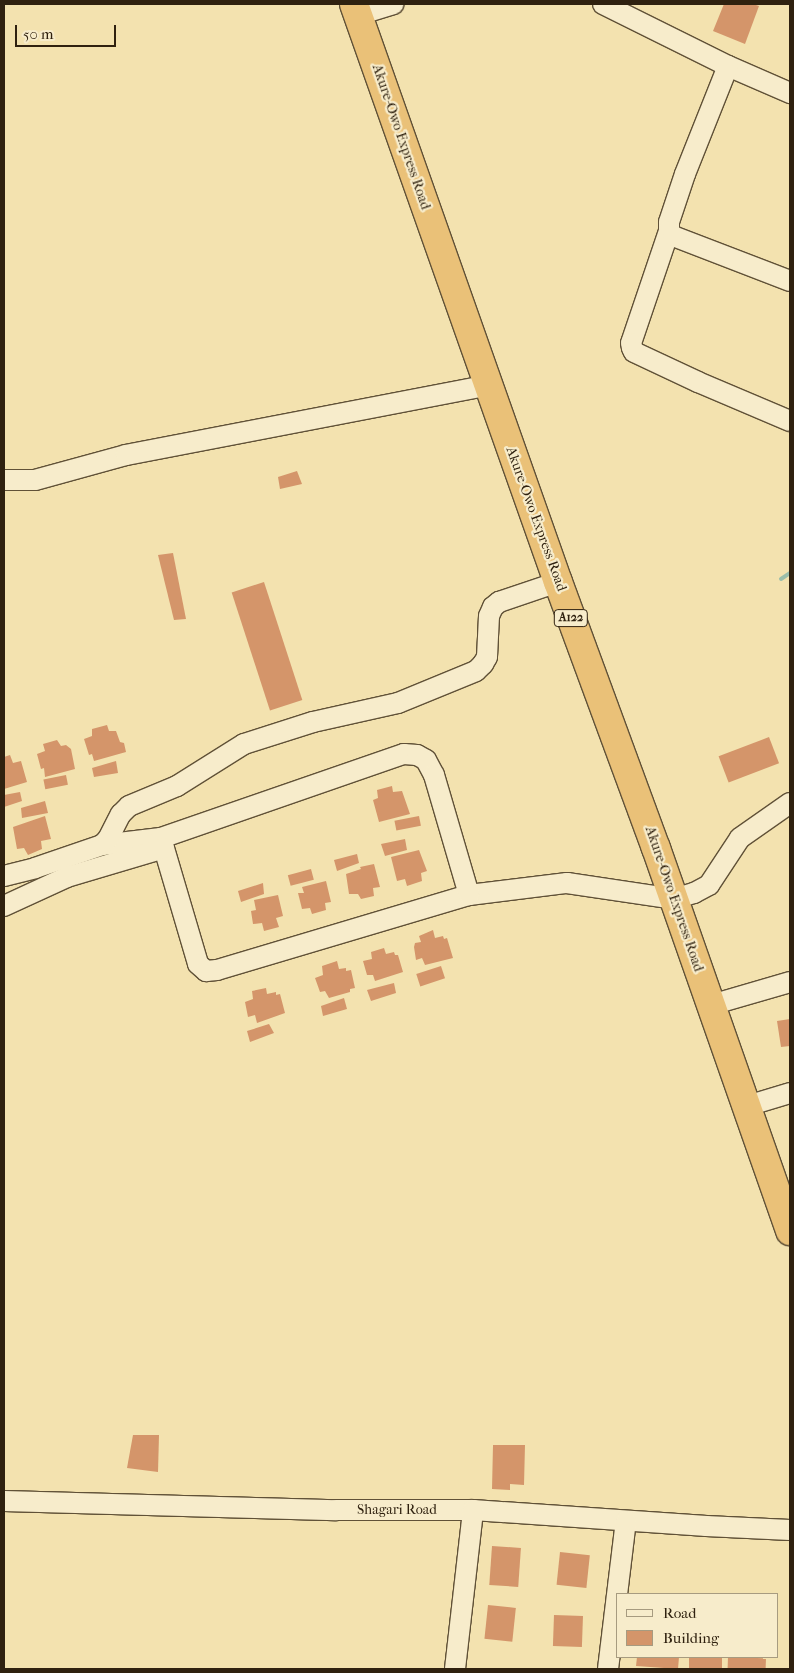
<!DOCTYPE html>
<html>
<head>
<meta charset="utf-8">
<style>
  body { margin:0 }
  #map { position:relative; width:794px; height:1673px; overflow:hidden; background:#f3e2af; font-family:"IM FELL French Canon",serif }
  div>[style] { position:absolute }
  .stream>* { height:4px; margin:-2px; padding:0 2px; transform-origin:2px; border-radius:2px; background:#9bbeaa }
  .building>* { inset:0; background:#d4956a; transform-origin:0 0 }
  .roads { filter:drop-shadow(1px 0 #605137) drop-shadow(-1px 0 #605137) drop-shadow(0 1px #605137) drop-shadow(0 -1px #605137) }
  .minor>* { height:20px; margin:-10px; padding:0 10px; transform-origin:10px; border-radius:10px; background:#f7eccb }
  .highway>* { height:28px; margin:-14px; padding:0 14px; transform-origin:14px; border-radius:14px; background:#eac178 }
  span { translate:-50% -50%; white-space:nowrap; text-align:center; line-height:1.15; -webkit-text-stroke:4.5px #f7eccb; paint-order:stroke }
  .shield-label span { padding:1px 4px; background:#f7eccb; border:1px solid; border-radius:4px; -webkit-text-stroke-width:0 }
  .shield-label { font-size:12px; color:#2f210f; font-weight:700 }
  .street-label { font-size:14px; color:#2f210f }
  .frame { position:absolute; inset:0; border:5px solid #2f210f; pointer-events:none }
  .legend { position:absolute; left:616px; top:1593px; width:162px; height:65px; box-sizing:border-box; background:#f7eccb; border:1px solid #a79b80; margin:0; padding:6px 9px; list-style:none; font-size:15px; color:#2f210f }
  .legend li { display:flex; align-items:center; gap:10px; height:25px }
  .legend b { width:25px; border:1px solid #a79b80 }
  .scale { position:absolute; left:15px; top:25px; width:101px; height:22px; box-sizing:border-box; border:2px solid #2f210f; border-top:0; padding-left:6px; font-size:15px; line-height:18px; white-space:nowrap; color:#2f210f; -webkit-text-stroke:4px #f7eccb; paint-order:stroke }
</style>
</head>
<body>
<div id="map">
  <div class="stream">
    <i style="left:781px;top:579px;width:11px;rotate:-34deg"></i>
  </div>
  <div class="building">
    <i style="clip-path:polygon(724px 4px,753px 4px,759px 6px,745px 44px,713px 31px)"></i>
    <i style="clip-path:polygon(297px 471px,302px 484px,280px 489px,278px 477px)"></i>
    <i style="clip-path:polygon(173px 553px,186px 619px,174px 620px,158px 555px)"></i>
    <i style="left:264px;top:582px;width:124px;height:34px;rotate:72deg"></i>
    <i style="clip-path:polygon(107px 725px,109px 731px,116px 731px,120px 742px,124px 743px,126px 752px,94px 761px,92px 754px,89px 755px,84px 739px,92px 736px,92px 729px)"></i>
    <i style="left:769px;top:737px;width:28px;height:54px;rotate:69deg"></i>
    <i style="clip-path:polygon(57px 740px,61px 746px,66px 745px,71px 749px,75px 769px,45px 777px,44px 768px,41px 769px,37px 754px,45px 751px,43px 744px)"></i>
    <i style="clip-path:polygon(10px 755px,13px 763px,21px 761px,27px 782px,4px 789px,4px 757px)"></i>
    <i style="clip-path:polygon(116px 761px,118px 773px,94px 777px,92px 768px)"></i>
    <i style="left:66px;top:775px;width:10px;height:23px;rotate:79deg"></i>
    <i style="clip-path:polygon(392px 786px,393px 792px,402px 791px,410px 814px,379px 822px,373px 800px,378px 798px,377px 790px)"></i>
    <i style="clip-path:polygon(20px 792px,22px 801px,4px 807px,4px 795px)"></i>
    <i style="clip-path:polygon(45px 801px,48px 813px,22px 818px,21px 808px)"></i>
    <i style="clip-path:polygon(45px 816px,51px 839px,41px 841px,42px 849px,28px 855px,24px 848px,17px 849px,13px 827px)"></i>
    <i style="left:419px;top:816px;width:10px;height:25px;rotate:79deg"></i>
    <i style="clip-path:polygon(405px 839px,407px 850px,385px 856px,381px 844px)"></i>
    <i style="clip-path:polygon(419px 850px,427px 871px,421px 873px,422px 881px,407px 886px,405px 879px,397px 881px,391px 857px)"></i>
    <i style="clip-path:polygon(357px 854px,359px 863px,337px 871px,334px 860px)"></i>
    <i style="clip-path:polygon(374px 864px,380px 887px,373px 888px,374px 896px,361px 899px,358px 894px,349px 894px,346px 874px,361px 869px,360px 867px)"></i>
    <i style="left:311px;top:869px;width:11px;height:24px;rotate:75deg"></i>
    <i style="clip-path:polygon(326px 881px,331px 902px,325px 903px,326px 910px,312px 914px,310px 908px,302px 909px,298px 893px,304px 893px,302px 887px)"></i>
    <i style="clip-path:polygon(263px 883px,264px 894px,241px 902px,238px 891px)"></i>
    <i style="clip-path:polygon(278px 895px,283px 916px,276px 918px,279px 927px,264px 931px,262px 923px,253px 924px,251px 911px,256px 910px,254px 900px)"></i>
    <i style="clip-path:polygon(433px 930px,435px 938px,443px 936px,444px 939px,447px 938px,453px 958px,425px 965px,422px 958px,416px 960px,414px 947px,415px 943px,421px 942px,419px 936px)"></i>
    <i style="clip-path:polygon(384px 948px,386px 954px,394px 952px,395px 955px,398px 955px,403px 972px,375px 981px,373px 975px,367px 975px,363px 961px,372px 959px,371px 952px)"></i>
    <i style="clip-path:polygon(337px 961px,339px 969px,346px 968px,346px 971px,351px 970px,355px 988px,350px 989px,350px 992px,329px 998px,325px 991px,320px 992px,315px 978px,323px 975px,322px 966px)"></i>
    <i style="left:441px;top:966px;width:13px;height:26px;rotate:72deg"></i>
    <i style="clip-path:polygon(394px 983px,396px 993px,371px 1001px,367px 990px)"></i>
    <i style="clip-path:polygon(266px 988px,267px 994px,276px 992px,276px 995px,280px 994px,285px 1013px,257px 1023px,255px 1015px,248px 1017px,245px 1002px,253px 999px,252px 991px)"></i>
    <i style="clip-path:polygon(344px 998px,347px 1009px,323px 1016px,321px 1006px)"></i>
    <i style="clip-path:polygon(790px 1019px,790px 1046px,781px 1047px,777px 1021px)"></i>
    <i style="clip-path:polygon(269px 1024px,274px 1033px,250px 1042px,247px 1031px)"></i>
    <i style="clip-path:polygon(133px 1435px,159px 1435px,158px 1472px,127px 1468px)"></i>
    <i style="clip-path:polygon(493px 1445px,525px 1445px,524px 1485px,510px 1484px,510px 1490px,492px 1489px)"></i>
    <i style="left:492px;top:1546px;width:29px;height:39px;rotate:4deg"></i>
    <i style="left:560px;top:1552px;width:30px;height:33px;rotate:6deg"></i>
    <i style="left:488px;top:1605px;width:28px;height:34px;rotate:6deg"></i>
    <i style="left:554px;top:1615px;width:29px;height:31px;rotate:2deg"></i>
    <i style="clip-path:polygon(637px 1657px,679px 1657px,678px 1669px,636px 1666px)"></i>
    <i style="left:689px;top:1657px;width:33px;height:12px"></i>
    <i style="left:728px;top:1657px;width:38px;height:12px;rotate:2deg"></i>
  </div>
  <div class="roads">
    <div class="minor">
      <i style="left:603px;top:4px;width:140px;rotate:26.4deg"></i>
      <i style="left:728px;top:66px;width:68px;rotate:23.5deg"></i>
      <i style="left:358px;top:15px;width:37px;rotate:-17deg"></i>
      <i style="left:728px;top:66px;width:116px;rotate:111.7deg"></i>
      <i style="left:685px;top:174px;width:51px;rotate:108.4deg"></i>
      <i style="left:669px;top:222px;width:9px;rotate:90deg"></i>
      <i style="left:669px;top:231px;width:118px;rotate:108.7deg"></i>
      <i style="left:631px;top:343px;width:5px;rotate:79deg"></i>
      <i style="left:632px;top:348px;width:4px;rotate:63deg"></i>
      <i style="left:634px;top:352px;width:71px;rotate:25.1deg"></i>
      <i style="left:698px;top:382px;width:100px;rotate:23deg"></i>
      <i style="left:669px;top:231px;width:6px;rotate:51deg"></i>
      <i style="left:673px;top:236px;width:125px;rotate:21deg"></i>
      <i style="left:4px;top:480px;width:31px"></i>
      <i style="left:35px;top:480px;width:94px;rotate:-15.4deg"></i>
      <i style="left:126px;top:455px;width:369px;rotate:-10.9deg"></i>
      <i style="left:161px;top:838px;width:131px;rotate:73.6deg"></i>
      <i style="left:198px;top:964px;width:11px;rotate:41deg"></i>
      <i style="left:206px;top:971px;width:11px;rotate:-5deg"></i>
      <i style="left:217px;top:970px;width:263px;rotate:-16.6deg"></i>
      <i style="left:469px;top:895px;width:99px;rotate:-7deg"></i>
      <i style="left:567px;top:883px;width:108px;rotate:8.5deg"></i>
      <i style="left:674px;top:899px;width:21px;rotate:-17deg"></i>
      <i style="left:694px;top:893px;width:17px;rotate:-28deg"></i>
      <i style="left:709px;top:885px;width:56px;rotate:-56.6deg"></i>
      <i style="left:740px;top:838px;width:61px;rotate:-35deg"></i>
      <i style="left:102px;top:845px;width:59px;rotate:-6.8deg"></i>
      <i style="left:161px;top:838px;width:257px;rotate:-19.1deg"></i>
      <i style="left:404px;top:754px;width:13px;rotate:4deg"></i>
      <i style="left:417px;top:755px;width:10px;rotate:29deg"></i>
      <i style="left:426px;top:760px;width:17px;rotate:62deg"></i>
      <i style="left:434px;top:775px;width:125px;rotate:73.7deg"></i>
      <i style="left:4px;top:876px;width:32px;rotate:-14deg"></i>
      <i style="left:35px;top:868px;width:71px;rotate:-18.9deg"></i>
      <i style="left:102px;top:845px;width:8px;rotate:-45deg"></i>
      <i style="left:108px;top:839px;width:28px;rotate:-63deg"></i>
      <i style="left:121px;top:814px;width:11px;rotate:-45deg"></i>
      <i style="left:129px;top:806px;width:52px;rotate:-22.6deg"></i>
      <i style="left:177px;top:786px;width:79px;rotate:-32.1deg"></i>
      <i style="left:244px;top:744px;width:72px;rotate:-17.7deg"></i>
      <i style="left:313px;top:722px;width:87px;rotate:-12.6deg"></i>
      <i style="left:398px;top:703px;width:84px;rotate:-22.3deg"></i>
      <i style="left:476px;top:671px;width:10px;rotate:-45deg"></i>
      <i style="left:483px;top:664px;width:8px;rotate:-60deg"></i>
      <i style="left:487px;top:657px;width:41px;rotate:-87.2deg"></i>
      <i style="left:489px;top:616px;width:10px;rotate:-66deg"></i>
      <i style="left:493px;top:607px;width:8px;rotate:-40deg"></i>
      <i style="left:499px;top:602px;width:62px;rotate:-18.7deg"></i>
      <i style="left:4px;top:906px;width:69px;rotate:-24.7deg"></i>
      <i style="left:67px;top:877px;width:101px;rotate:-16.6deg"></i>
      <i style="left:711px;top:1005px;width:82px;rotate:-16.2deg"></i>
      <i style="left:747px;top:1106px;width:45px;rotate:-16.8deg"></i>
      <i style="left:4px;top:1501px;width:332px;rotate:1.6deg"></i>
      <i style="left:336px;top:1510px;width:137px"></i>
      <i style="left:473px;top:1510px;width:234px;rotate:3.9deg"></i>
      <i style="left:706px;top:1526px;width:84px;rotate:2.7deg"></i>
      <i style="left:455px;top:1669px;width:160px;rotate:-83.5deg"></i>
      <i style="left:608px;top:1669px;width:149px;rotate:-83.1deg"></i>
    </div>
    <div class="highway">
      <i style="left:354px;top:4px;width:613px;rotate:70.56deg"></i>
      <i style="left:558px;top:582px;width:283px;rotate:69.8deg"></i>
      <i style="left:656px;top:848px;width:406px;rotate:70.7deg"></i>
    </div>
  </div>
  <div class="shield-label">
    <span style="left:571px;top:618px">A122</span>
  </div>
  <div class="street-label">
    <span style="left:401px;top:137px;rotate:71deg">Akure-Owo Express Road</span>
    <span style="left:536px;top:519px;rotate:70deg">Akure-Owo Express Road</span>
    <span style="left:674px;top:899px;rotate:71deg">Akure-Owo Express Road</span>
    <span style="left:397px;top:1510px">Shagari Road</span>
  </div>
  <div class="frame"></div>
  <ul class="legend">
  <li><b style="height:6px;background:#f7eccb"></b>Road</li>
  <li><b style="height:14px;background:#d4956a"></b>Building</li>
  </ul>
  <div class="scale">50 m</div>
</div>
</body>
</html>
